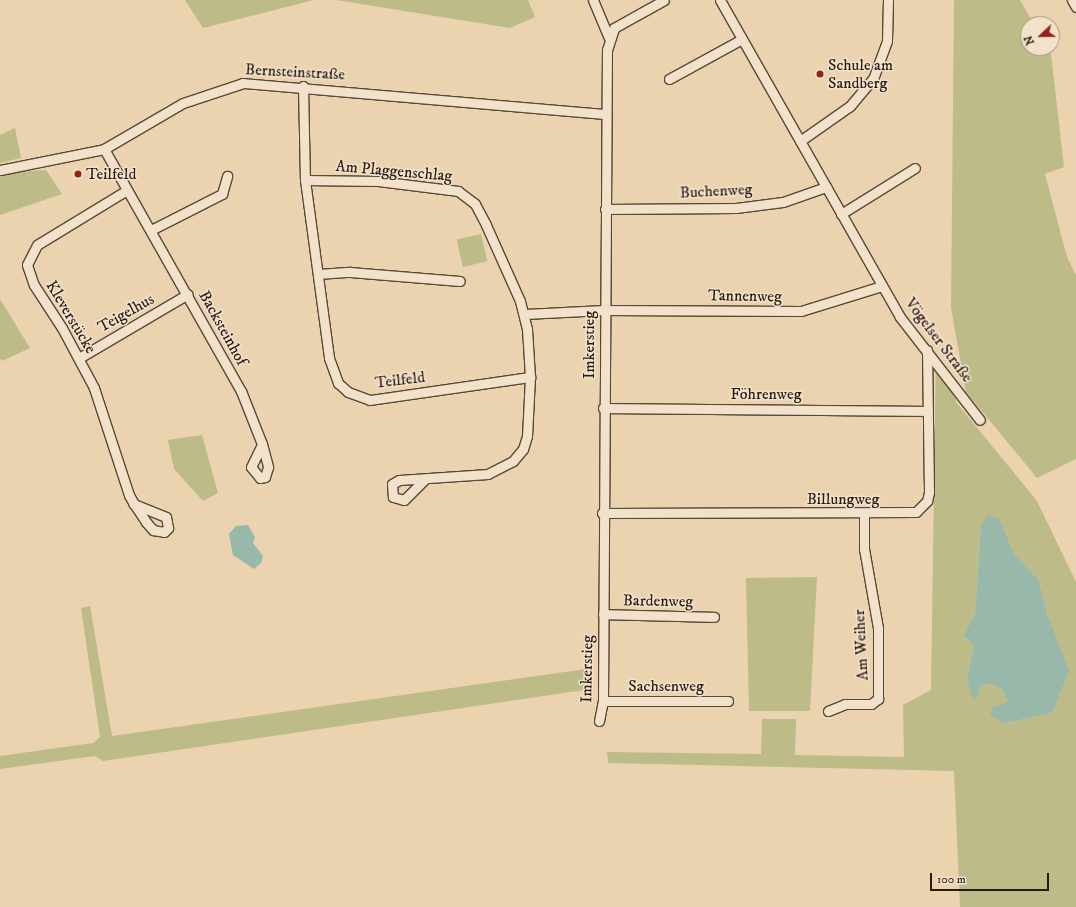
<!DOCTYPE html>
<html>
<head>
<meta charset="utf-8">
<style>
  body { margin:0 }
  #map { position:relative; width:1076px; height:907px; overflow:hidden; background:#ebd3b0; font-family:"IM FELL DW Pica",serif }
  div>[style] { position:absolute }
  .green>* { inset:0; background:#bdbb87; transform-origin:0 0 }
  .water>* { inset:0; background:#98b8a9 }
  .roads { filter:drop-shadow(1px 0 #584837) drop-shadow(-1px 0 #584837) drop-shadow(0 1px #584837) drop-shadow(0 -1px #584837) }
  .street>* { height:9px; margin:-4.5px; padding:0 4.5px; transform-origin:4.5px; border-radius:4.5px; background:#f2e2cc }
  .dots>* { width:11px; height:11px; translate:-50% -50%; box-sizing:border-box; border:2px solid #f2e2cc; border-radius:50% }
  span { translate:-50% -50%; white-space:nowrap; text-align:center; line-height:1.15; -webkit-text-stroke:3px #f2e2cc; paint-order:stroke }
  .poi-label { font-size:16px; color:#27190f }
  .left { translate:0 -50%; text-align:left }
  .street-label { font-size:16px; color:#27190f }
  .north { position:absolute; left:1020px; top:16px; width:40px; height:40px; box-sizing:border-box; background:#f2e2cc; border:1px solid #a19280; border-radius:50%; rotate:248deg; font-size:11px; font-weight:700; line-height:16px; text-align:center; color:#27190f }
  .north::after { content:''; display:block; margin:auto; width:14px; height:18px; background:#8f2418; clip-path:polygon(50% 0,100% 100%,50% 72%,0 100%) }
  .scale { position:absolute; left:930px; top:873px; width:119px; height:18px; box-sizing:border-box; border:2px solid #27190f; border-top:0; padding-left:5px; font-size:12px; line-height:14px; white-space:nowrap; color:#27190f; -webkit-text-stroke:3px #f2e2cc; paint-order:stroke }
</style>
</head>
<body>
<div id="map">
  <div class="green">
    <i style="clip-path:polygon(185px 0,314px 0,203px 28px)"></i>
    <i style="clip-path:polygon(336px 0,528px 0,535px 17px,510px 28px)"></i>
    <i style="clip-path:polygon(954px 0,1020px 0,1034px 24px,1028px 24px,1028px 48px,1048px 48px,1051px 54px,1064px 167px,1045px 174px,1067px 257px,1076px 275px,1076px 459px,1037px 478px,966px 392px,951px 308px)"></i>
    <i style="clip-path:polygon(15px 128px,21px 158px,0 163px,0 135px)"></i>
    <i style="clip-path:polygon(46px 170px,62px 194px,0 215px,0 173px)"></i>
    <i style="left:481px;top:234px;width:28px;height:25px;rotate:77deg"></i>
    <i style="clip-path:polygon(0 299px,30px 348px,2px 361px,0 358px)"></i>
    <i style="clip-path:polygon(evenodd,936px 353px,954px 389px,956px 402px,1037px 501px,1076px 582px,1076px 907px,960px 907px,954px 771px,608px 763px,607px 752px,761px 754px,762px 719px,796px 719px,795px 755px,904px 757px,903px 705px,931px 690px,936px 353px,1000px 519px,1014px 554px,1039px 580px,1048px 616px,1052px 713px,1005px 723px,1001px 707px,1008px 702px,1002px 689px,991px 684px,980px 686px,978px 698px,967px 678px,974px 645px,963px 636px,975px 614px,981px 524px,1000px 519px)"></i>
    <i style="clip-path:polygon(202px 435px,218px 493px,203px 501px,174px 469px,168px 440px)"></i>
    <i style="clip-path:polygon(817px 577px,810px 711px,749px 711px,746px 578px)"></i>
    <i style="clip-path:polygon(90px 606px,112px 736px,593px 668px,591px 689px,103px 761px,95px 756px,0 769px,0 756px,93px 743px,100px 737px,81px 608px)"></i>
  </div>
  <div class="water">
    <i style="clip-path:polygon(988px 515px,1000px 519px,1014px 554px,1039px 580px,1048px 616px,1069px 671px,1052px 713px,1005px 723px,990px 715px,992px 708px,1008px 702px,1002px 689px,991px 684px,980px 686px,978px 698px,972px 697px,967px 678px,974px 645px,963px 636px,975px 614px,981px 524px)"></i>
    <i style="clip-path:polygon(248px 525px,255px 537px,253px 543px,263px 556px,261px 563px,254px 569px,233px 555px,229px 534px,236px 526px)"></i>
  </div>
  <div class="roads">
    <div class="street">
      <i style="left:593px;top:0;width:41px;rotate:67.2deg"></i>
      <i style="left:720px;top:0;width:365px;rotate:60.4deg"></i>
      <i style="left:900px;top:317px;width:130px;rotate:52.2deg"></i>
      <i style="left:1072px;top:0;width:8px;rotate:60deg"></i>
      <i style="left:669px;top:79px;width:83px;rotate:-28.7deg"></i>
      <i style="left:303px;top:86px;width:94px;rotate:88.8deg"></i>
      <i style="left:305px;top:180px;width:180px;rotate:82.3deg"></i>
      <i style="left:329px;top:358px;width:27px;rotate:70deg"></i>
      <i style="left:338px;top:383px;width:13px;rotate:42deg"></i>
      <i style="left:348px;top:392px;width:23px;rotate:20deg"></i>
      <i style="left:370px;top:400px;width:162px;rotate:-8.2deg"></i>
      <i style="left:800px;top:141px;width:61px;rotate:-35deg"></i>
      <i style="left:850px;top:106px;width:35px;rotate:-50deg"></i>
      <i style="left:873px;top:79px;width:40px;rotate:-69.8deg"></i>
      <i style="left:887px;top:41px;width:41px;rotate:-88.6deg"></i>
      <i style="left:104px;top:149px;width:278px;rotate:60.5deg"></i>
      <i style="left:241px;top:391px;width:57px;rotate:68.4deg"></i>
      <i style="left:262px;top:444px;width:24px;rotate:75deg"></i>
      <i style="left:268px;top:467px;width:10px;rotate:107deg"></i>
      <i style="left:265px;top:477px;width:5px;rotate:169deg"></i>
      <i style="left:260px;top:478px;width:14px;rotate:-129deg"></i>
      <i style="left:251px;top:467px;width:25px;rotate:-64deg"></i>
      <i style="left:0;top:170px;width:106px;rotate:-11.4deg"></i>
      <i style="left:104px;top:149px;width:91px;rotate:-30.2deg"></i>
      <i style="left:183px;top:103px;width:63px;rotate:-18.4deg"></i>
      <i style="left:243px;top:83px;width:364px;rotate:4.9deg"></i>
      <i style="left:305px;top:180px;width:73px;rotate:0.8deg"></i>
      <i style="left:378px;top:181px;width:81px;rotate:7.1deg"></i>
      <i style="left:458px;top:191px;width:21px;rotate:37deg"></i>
      <i style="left:475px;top:204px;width:24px;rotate:62deg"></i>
      <i style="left:486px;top:225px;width:83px;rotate:65.9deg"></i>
      <i style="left:520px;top:301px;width:29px;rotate:76deg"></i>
      <i style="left:527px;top:329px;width:48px;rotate:86.4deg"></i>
      <i style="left:530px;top:377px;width:59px;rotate:92.9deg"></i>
      <i style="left:527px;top:436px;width:14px;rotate:107deg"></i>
      <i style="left:523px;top:449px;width:16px;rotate:130deg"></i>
      <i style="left:513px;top:461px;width:28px;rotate:153deg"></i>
      <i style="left:488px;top:474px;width:89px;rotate:176.1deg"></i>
      <i style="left:399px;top:480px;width:8px;rotate:150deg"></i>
      <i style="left:392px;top:484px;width:13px;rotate:86deg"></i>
      <i style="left:393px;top:497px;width:11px;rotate:15deg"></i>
      <i style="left:404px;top:500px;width:30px;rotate:-45deg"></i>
      <i style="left:127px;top:190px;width:105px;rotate:148.6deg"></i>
      <i style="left:37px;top:245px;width:22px;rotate:117deg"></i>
      <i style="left:27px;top:265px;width:21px;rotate:71deg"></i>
      <i style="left:34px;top:285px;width:51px;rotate:56.9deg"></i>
      <i style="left:62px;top:328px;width:68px;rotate:61.9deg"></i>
      <i style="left:94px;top:388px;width:113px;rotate:71.9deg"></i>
      <i style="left:129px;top:495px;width:10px;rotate:61deg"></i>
      <i style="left:134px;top:504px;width:22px;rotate:56deg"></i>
      <i style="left:146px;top:522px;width:11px;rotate:49deg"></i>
      <i style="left:153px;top:530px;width:11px;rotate:10deg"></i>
      <i style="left:164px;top:532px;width:6px;rotate:-45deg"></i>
      <i style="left:168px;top:528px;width:11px;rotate:-100deg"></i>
      <i style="left:166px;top:517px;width:35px;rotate:-158deg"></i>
      <i style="left:605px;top:209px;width:131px;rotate:-0.4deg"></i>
      <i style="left:736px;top:208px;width:47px;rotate:-7.3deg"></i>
      <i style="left:783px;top:202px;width:46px;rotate:-19.2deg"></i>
      <i style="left:841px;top:214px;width:87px;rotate:-31.9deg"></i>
      <i style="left:151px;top:230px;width:80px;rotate:-26.9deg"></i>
      <i style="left:222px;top:194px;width:19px;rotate:-74deg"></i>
      <i style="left:318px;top:274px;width:32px;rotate:-4deg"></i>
      <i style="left:350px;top:272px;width:110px;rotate:4.7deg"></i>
      <i style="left:525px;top:314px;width:79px;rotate:-2.9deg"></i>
      <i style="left:604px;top:310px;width:197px;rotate:0.3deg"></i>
      <i style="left:801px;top:311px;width:85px;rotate:-17.2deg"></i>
      <i style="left:79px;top:358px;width:126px;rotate:-30.4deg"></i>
      <i style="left:603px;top:408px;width:325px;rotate:0.5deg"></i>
      <i style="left:602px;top:513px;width:314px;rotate:-0.2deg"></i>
      <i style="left:916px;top:512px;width:16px;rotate:-45deg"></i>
      <i style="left:927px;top:501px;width:9px;rotate:-77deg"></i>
      <i style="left:929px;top:492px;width:142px;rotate:-90.8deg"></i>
      <i style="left:603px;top:614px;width:111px;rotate:1.5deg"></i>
      <i style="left:603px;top:701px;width:125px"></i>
      <i style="left:828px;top:711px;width:18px;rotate:-22deg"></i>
      <i style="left:845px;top:704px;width:26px"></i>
      <i style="left:871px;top:704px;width:9px;rotate:-36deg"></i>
      <i style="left:878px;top:699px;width:71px;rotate:-90deg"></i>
      <i style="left:878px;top:628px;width:80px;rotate:-100deg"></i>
      <i style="left:864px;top:549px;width:35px;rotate:-90deg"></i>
      <i style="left:599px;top:721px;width:20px;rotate:-79deg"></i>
      <i style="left:603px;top:701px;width:651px;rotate:-89.65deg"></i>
      <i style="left:607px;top:50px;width:23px;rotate:-72deg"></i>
      <i style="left:614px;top:28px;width:57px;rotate:-29.2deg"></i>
    </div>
  </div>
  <div class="dots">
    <i style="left:820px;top:74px;background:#8f2418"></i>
    <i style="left:78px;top:174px;background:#8f2418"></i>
  </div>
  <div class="poi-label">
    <span class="left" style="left:828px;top:74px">Schule am<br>Sandberg</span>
    <span class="left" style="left:86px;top:174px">Teilfeld</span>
  </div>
  <div class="street-label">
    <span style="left:295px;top:72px;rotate:3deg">Bernsteinstraße</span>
    <span style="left:394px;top:171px;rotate:5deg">Am Plaggenschlag</span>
    <span style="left:716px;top:191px;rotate:-3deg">Buchenweg</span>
    <span style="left:745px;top:296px;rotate:1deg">Tannenweg</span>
    <span style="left:126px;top:313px;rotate:-30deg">Teigelhus</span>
    <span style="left:71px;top:317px;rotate:59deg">Kleverstücke</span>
    <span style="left:223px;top:328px;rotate:61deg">Backsteinhof</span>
    <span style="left:939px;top:340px;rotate:53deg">Vögelser Straße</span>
    <span style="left:589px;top:345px;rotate:-90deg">Imkerstieg</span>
    <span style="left:400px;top:380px;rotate:-7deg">Teilfeld</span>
    <span style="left:766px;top:394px">Föhrenweg</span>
    <span style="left:843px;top:499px">Billungweg</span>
    <span style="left:658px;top:601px;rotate:1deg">Bardenweg</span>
    <span style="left:861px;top:645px;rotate:-93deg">Am Weiher</span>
    <span style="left:587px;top:669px;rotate:-89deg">Imkerstieg</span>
    <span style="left:666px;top:686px">Sachsenweg</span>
  </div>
  <div class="north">N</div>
  <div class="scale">100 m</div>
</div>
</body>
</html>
